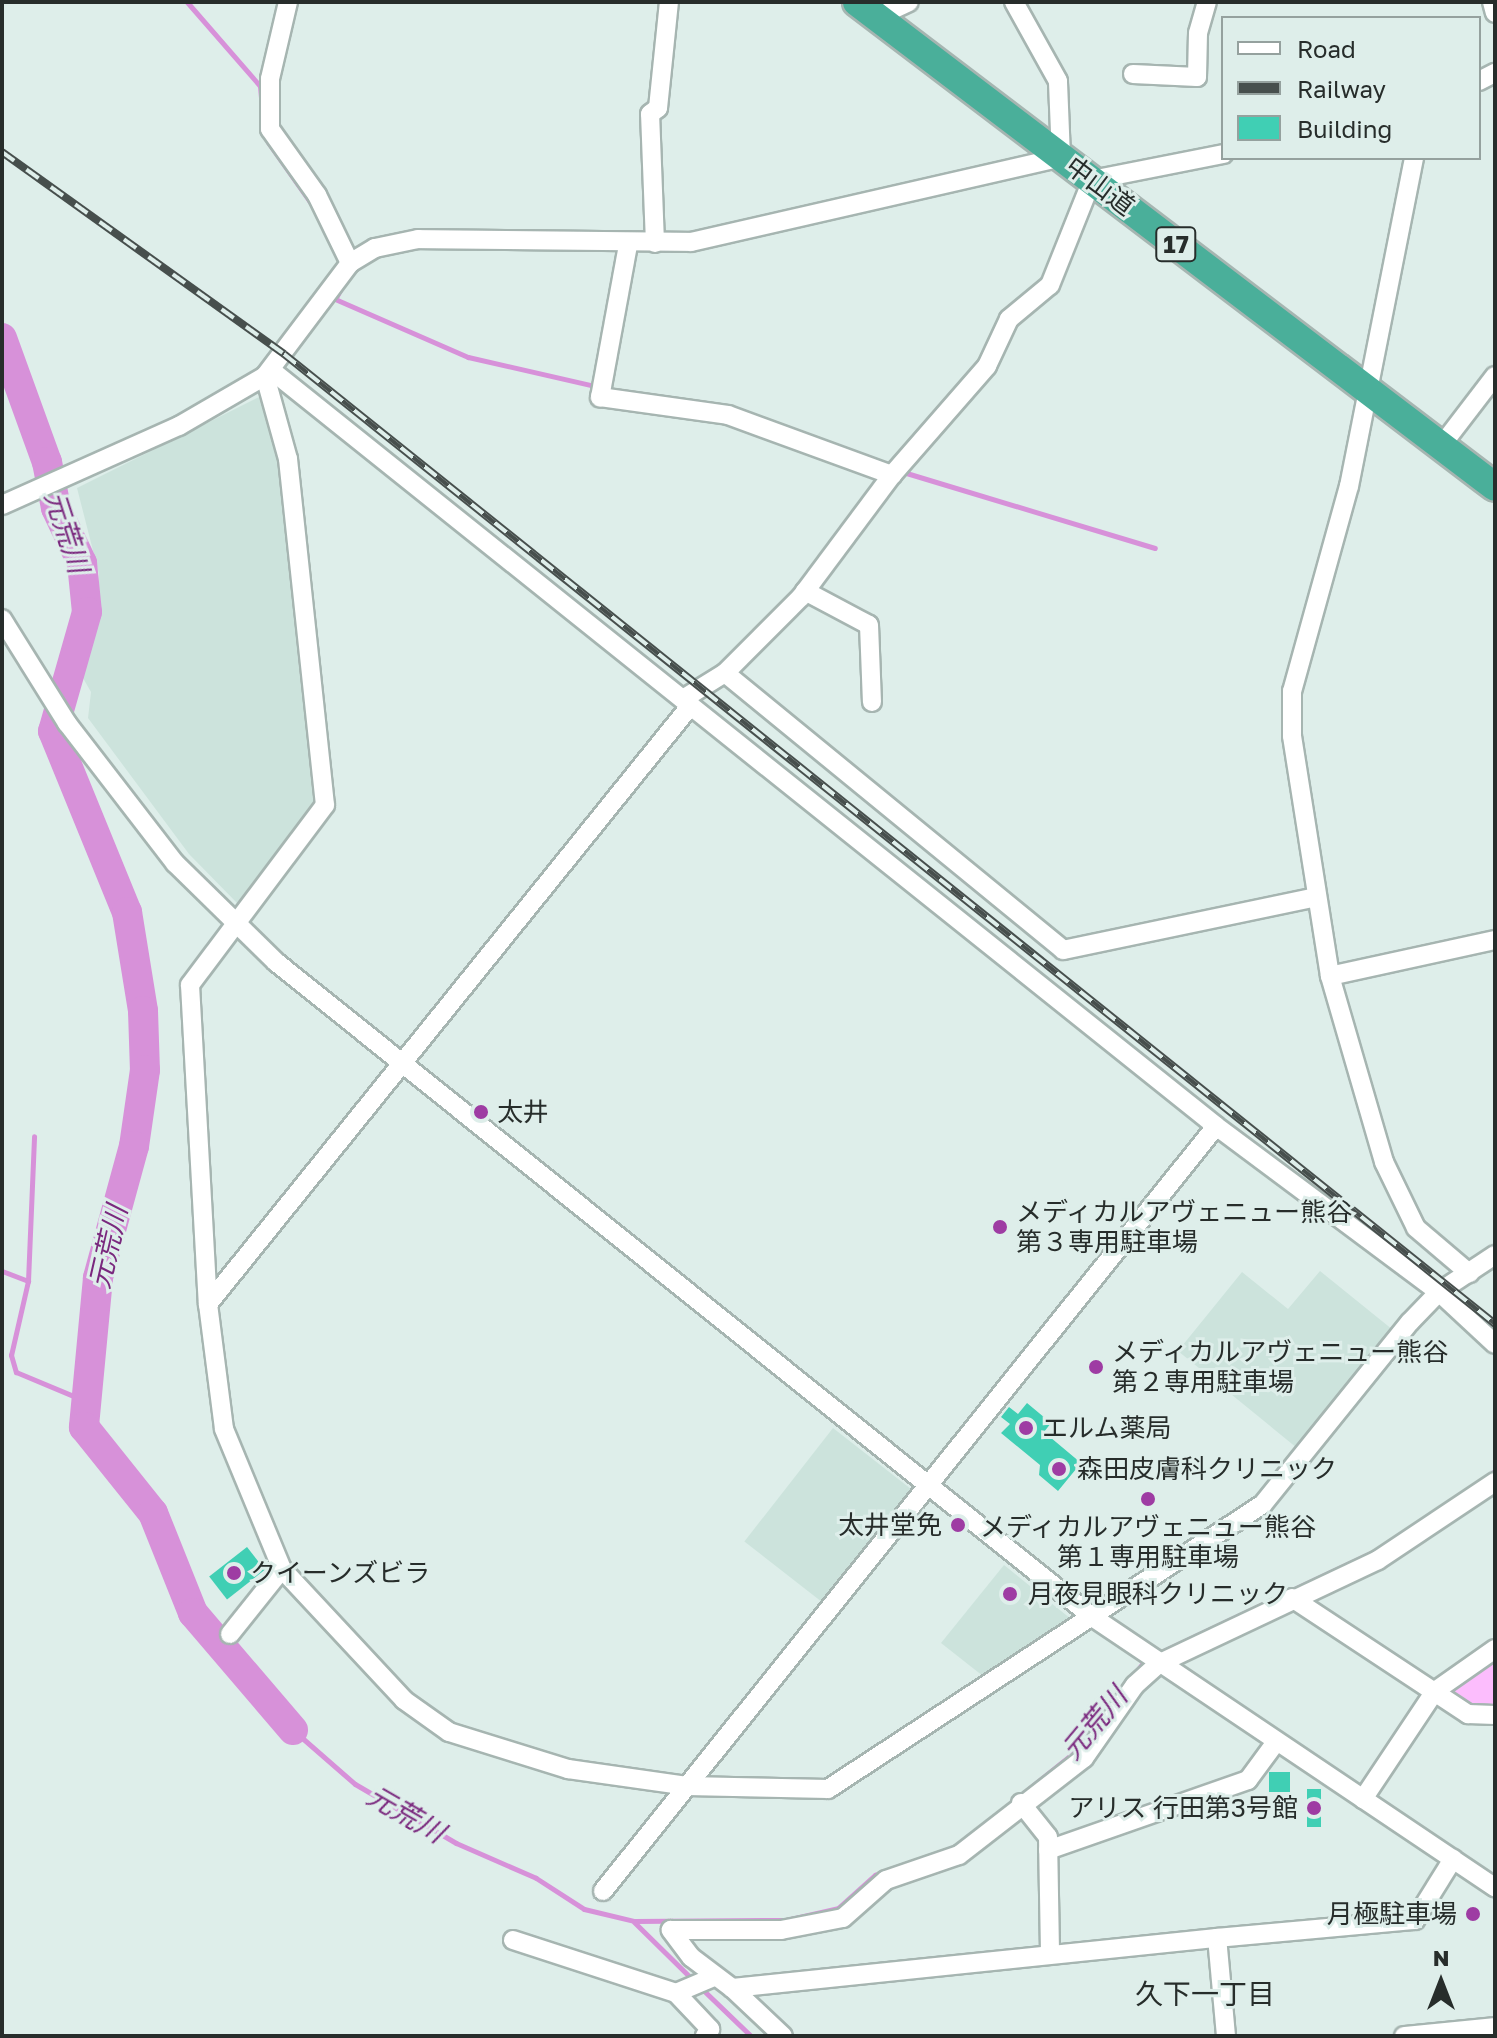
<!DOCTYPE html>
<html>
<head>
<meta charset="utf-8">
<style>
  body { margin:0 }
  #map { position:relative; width:1497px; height:2038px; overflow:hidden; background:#deeeea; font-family:"Golos Text","Noto Sans JP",sans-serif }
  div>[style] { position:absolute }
  .built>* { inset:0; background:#cce3dc; transform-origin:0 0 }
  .green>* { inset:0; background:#fcbdfd }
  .stream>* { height:5px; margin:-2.5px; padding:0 2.5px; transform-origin:2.5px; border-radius:2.5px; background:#d791d9 }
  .river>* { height:30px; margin:-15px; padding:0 15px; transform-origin:15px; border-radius:15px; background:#d791d9 }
  .building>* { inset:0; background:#40cfb4; transform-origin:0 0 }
  .roads { filter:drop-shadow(2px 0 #a6b5b1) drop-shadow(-2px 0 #a6b5b1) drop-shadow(0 2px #a6b5b1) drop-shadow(0 -2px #a6b5b1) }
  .minor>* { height:18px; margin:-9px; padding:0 9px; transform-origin:9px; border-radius:9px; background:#fff }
  .highway>* { height:28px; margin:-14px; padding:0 14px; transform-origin:14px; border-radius:14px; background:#4aaf9a }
  .rail>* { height:8px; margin-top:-4px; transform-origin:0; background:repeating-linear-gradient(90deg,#deeeea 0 15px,#474f4d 0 30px); box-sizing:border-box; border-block:2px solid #474f4d }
  .dots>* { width:22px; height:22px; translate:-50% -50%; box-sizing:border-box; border:4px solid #deeeea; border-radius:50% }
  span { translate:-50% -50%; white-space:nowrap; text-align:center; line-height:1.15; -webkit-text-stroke:6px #deeeea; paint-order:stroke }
  .shield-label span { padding:2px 6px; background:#deeeea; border:2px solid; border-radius:6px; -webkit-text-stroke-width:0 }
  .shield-label { font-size:24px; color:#272d2b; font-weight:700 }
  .street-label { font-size:26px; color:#272d2b }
  .poi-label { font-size:26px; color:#272d2b }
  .left { translate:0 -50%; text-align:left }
  .right { translate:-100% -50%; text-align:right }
  .water-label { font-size:28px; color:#7a287e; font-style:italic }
  .neighbourhood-label { font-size:28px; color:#272d2b }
  .frame { position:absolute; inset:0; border:4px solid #272d2b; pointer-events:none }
  .legend { position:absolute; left:1221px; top:16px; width:260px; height:144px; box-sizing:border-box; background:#deeeea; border:2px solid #95a19e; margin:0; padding:10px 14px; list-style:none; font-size:24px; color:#272d2b }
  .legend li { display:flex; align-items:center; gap:16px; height:40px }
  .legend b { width:40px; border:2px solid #95a19e }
  .north { position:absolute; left:1401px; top:1942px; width:80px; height:80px; -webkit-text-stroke:6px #deeeea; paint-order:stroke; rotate:0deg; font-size:22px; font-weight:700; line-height:32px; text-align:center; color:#272d2b }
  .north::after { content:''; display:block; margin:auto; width:28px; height:36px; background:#272d2b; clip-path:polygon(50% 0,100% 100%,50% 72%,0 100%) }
</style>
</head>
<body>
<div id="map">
  <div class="built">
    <i style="clip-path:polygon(265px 394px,282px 459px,319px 802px,238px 904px,189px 854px,88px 718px,91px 692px,83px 678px,95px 633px,99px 574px,77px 488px)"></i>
    <i style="clip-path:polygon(1320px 1271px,1393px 1330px,1297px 1448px,1178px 1351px,1242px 1272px,1288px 1309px)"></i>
    <i style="left:833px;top:1428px;width:105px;height:144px;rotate:38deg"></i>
    <i style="clip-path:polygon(1004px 1565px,1076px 1623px,988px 1680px,941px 1643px)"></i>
  </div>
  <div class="green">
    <i style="clip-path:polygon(1495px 1657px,1495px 1707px,1470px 1707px,1447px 1691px)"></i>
  </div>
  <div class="stream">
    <i style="left:187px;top:2px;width:111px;rotate:49deg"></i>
    <i style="left:260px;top:86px;width:24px;rotate:85deg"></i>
    <i style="left:268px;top:142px;width:78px;rotate:54.9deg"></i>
    <i style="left:333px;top:247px;width:22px;rotate:63deg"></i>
    <i style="left:348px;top:275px;width:27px;rotate:118deg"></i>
    <i style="left:335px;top:299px;width:145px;rotate:23.6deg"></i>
    <i style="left:468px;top:357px;width:134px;rotate:12.9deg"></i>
    <i style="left:903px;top:472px;width:263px;rotate:16.8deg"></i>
    <i style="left:2px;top:1271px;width:28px;rotate:21deg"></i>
    <i style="left:28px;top:1281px;width:76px;rotate:102.9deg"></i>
    <i style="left:11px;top:1355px;width:18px;rotate:74deg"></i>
    <i style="left:16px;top:1372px;width:73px;rotate:22.7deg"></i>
    <i style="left:28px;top:1281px;width:145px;rotate:-87.6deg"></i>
    <i style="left:1485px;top:1478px;width:12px;rotate:-35deg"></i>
    <i style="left:1155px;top:1655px;width:250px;rotate:-25.3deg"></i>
    <i style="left:1113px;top:1701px;width:53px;rotate:-51.8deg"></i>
    <i style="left:293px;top:1730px;width:82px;rotate:41.1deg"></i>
    <i style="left:355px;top:1784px;width:117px;rotate:30.3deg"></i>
    <i style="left:456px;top:1843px;width:87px;rotate:23.6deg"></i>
    <i style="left:536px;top:1878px;width:57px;rotate:32.9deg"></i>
    <i style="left:584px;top:1909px;width:51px;rotate:13.5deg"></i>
    <i style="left:634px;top:1921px;width:152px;rotate:-0.4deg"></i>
    <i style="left:786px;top:1920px;width:53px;rotate:-13deg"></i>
    <i style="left:838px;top:1908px;width:50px;rotate:-41.7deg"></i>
    <i style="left:875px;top:1875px;width:56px;rotate:-19.7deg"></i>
    <i style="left:984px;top:1825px;width:126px;rotate:-38.9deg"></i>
    <i style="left:634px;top:1922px;width:83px;rotate:44.5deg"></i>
    <i style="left:700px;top:1987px;width:71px;rotate:43.9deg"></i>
  </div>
  <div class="river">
    <i style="left:2px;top:338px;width:132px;rotate:70.1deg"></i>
    <i style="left:47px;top:462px;width:47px;rotate:78.9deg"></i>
    <i style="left:56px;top:508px;width:61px;rotate:64.7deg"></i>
    <i style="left:82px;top:563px;width:49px;rotate:84.2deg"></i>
    <i style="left:87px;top:612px;width:124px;rotate:105.9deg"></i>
    <i style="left:53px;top:731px;width:196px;rotate:67.8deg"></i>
    <i style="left:127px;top:912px;width:100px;rotate:80.8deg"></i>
    <i style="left:143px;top:1011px;width:59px;rotate:88.1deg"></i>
    <i style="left:145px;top:1070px;width:77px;rotate:98.2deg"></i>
    <i style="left:134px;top:1146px;width:137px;rotate:105.3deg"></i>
    <i style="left:98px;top:1278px;width:150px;rotate:95.4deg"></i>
    <i style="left:84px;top:1427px;width:110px;rotate:51.3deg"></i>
    <i style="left:153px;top:1513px;width:108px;rotate:68.2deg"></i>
    <i style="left:193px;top:1613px;width:154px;rotate:49.5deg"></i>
  </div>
  <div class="building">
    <i style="clip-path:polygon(1027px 1403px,1051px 1423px,1044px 1432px,1081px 1463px,1058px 1491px,1039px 1475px,1040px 1465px,1001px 1433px,1010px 1424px,1001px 1417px,1009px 1407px,1018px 1414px)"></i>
    <i style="left:247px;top:1547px;width:29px;height:48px;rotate:52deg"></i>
    <i style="left:1269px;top:1772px;width:21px;height:20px"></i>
    <i style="left:1307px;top:1789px;width:14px;height:38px"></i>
  </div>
  <div class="roads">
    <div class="minor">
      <i style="left:288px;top:2px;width:79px;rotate:103.2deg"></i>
      <i style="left:270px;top:79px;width:50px;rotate:90deg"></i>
      <i style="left:270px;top:129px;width:81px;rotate:54.5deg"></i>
      <i style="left:317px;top:195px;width:76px;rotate:64.1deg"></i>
      <i style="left:1492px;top:2px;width:11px;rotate:75deg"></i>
      <i style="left:877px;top:17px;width:35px;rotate:-25deg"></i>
      <i style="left:1133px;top:74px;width:64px;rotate:2.7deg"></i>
      <i style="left:1197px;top:77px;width:44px;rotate:-88.7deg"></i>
      <i style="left:1198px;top:33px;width:32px;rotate:-74deg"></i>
      <i style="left:1479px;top:81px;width:18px;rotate:-27deg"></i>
      <i style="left:1414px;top:158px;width:334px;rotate:101.2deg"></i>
      <i style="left:1349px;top:486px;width:213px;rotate:105.5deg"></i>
      <i style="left:1292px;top:691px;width:45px;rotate:90deg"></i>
      <i style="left:1292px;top:736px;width:243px;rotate:81deg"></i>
      <i style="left:1330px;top:976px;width:194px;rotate:73.8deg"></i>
      <i style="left:1384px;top:1162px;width:73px;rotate:64.1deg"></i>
      <i style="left:1416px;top:1228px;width:70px;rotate:40.3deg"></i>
      <i style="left:655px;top:243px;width:129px;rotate:-92.2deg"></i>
      <i style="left:650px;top:114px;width:10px;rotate:-37deg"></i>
      <i style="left:658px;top:108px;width:107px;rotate:-84.1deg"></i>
      <i style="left:628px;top:245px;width:155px;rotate:100.4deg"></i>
      <i style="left:600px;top:397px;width:129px;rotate:8deg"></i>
      <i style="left:728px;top:415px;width:175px;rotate:20.1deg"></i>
      <i style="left:271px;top:370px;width:1210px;rotate:38.66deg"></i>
      <i style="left:1216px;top:1126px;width:278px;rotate:36.7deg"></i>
      <i style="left:1439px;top:1292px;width:76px;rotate:42.9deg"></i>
      <i style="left:265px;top:376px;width:86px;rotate:74.5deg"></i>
      <i style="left:288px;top:459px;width:348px;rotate:83.9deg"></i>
      <i style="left:325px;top:805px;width:225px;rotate:126.9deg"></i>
      <i style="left:190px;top:985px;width:320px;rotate:86.8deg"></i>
      <i style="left:208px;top:1304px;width:126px;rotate:82.7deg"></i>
      <i style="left:224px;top:1429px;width:152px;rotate:67.5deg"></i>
      <i style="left:282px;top:1569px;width:179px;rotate:47deg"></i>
      <i style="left:404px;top:1700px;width:55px;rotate:35.4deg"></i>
      <i style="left:449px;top:1732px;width:125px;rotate:17.3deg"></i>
      <i style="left:568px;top:1769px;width:120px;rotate:8.1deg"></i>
      <i style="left:687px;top:1786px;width:141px;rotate:1.2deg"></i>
      <i style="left:828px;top:1789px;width:520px;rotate:-33.23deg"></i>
      <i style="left:1263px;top:1504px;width:234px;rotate:-51.1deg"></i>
      <i style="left:1410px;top:1322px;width:42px;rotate:-46deg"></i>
      <i style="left:1439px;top:1292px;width:67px;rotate:-33.5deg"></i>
      <i style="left:1442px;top:445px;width:87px;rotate:-52.5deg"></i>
      <i style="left:2px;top:505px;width:194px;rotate:-24.1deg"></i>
      <i style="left:179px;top:426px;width:99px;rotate:-30.2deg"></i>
      <i style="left:265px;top:376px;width:141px;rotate:-53deg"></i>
      <i style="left:350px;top:263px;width:29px;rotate:-31deg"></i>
      <i style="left:375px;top:248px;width:44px;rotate:-11.8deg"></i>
      <i style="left:418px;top:239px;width:273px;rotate:0.6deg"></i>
      <i style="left:691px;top:242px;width:380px;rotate:-12.9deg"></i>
      <i style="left:1061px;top:157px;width:76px;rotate:-92.3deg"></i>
      <i style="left:1058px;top:81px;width:90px;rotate:-119.1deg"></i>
      <i style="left:805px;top:591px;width:72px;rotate:28deg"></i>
      <i style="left:869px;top:625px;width:77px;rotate:87.8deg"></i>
      <i style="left:2px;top:619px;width:123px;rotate:58deg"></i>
      <i style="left:67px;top:723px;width:177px;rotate:52.4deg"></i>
      <i style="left:175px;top:863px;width:141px;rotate:44.4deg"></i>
      <i style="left:276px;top:962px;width:1049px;rotate:38.73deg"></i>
      <i style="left:1094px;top:1618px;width:483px;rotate:33.9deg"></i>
      <i style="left:725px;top:673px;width:437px;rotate:39.3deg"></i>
      <i style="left:1063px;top:950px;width:258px;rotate:-11.8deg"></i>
      <i style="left:683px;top:699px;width:49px;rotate:-31.8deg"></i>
      <i style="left:725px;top:673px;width:107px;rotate:-45deg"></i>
      <i style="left:801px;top:597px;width:152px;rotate:-53.3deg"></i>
      <i style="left:892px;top:475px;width:145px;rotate:-48.9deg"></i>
      <i style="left:987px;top:366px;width:52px;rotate:-64.9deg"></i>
      <i style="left:1009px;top:319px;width:53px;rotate:-39.7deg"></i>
      <i style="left:1050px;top:285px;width:113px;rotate:-68.2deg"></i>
      <i style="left:1092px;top:180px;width:134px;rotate:-11.2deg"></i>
      <i style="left:1330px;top:976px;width:169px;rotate:-12.3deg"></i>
      <i style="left:208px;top:1304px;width:769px;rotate:-51.12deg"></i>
      <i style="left:1292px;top:1598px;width:211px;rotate:33.4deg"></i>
      <i style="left:1468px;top:1714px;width:27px;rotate:2deg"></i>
      <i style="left:230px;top:1634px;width:83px;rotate:-51.3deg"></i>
      <i style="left:1363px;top:1799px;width:130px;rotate:-56.3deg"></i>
      <i style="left:1435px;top:1691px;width:73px;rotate:-35deg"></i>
      <i style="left:1021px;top:1803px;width:43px;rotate:51.5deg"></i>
      <i style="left:1048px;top:1837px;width:117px;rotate:89deg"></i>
      <i style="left:1048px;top:1850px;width:212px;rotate:-19.3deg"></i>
      <i style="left:1248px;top:1780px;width:47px;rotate:-53.6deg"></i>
      <i style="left:603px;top:1891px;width:980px;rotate:-51.29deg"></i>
      <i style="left:513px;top:1940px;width:171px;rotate:18deg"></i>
      <i style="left:676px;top:1993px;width:43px;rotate:-23deg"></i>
      <i style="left:732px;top:1988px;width:51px;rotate:-142.9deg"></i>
      <i style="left:691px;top:1957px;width:34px;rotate:-127deg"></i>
      <i style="left:671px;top:1930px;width:110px"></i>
      <i style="left:781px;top:1930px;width:63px;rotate:-11deg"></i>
      <i style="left:843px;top:1918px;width:57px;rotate:-41.5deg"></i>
      <i style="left:886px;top:1880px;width:77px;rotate:-18.9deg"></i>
      <i style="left:959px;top:1855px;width:158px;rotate:-37.8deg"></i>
      <i style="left:1084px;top:1758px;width:89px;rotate:-55.1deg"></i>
      <i style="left:1135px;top:1685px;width:31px;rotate:-42deg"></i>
      <i style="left:1158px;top:1664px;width:243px;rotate:-25.3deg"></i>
      <i style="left:1378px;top:1560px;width:141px;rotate:-33.7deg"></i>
      <i style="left:676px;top:1993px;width:50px;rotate:46.6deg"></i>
      <i style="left:710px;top:2029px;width:9px;rotate:126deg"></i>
      <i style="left:783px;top:2036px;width:70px;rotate:-136.7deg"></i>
      <i style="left:732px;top:1988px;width:488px;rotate:-5.9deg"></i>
      <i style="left:1226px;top:2036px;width:98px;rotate:-95.2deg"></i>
      <i style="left:1217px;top:1938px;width:199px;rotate:-5.2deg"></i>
      <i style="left:1415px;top:1920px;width:72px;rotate:-58.1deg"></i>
      <i style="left:1404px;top:2036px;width:91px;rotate:-5.6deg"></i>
    </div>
    <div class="highway">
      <i style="left:857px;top:2px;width:801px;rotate:37.24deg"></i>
    </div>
  </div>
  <div class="rail">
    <i style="left:2px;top:152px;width:347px;rotate:35.6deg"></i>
    <i style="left:284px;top:354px;width:1552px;rotate:38.69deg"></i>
  </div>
  <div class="dots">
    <i style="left:481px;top:1112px;background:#9e3ca3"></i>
    <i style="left:1000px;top:1227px;background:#9e3ca3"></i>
    <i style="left:1096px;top:1367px;background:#9e3ca3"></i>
    <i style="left:1026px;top:1428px;background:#9e3ca3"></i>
    <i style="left:1059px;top:1469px;background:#9e3ca3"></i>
    <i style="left:1148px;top:1499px;background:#9e3ca3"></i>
    <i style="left:958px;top:1525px;background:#9e3ca3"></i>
    <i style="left:234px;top:1573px;background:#9e3ca3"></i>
    <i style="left:1010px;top:1594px;background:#9e3ca3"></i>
    <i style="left:1314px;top:1808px;background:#9e3ca3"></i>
    <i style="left:1473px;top:1914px;background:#9e3ca3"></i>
  </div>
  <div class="shield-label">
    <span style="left:1176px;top:244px">17</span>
  </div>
  <div class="street-label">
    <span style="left:1100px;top:186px;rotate:37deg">中山道</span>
  </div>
  <div class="poi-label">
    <span class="left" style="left:497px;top:1112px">太井</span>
    <span class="left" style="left:1016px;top:1227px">メディカルアヴェニュー熊谷<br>第３専用駐車場</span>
    <span class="left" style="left:1112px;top:1367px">メディカルアヴェニュー熊谷<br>第２専用駐車場</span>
    <span class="left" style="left:1042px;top:1428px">エルム薬局</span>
    <span class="left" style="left:1077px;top:1469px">森田皮膚科クリニック</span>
    <span class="right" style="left:942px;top:1525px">太井堂免</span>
    <span style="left:1148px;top:1542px">メディカルアヴェニュー熊谷<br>第１専用駐車場</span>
    <span class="left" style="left:250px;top:1573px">クイーンズビラ</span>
    <span class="left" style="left:1028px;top:1594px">月夜見眼科クリニック</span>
    <span class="right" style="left:1298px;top:1808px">アリス 行田第3号館</span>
    <span class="right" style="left:1457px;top:1914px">月極駐車場</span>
  </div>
  <div class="water-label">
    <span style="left:67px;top:532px;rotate:72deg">元荒川</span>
    <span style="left:108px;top:1247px;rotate:-77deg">元荒川</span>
    <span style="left:1094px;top:1723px;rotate:-50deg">元荒川</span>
    <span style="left:406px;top:1814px;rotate:30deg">元荒川</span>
  </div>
  <div class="neighbourhood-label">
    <span style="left:1205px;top:1994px">久下一丁目</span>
  </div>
  <div class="frame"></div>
  <ul class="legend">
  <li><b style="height:10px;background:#fff"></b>Road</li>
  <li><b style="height:10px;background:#474f4d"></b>Railway</li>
  <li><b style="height:22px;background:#40cfb4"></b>Building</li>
  </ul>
  <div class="north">N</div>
</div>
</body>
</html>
